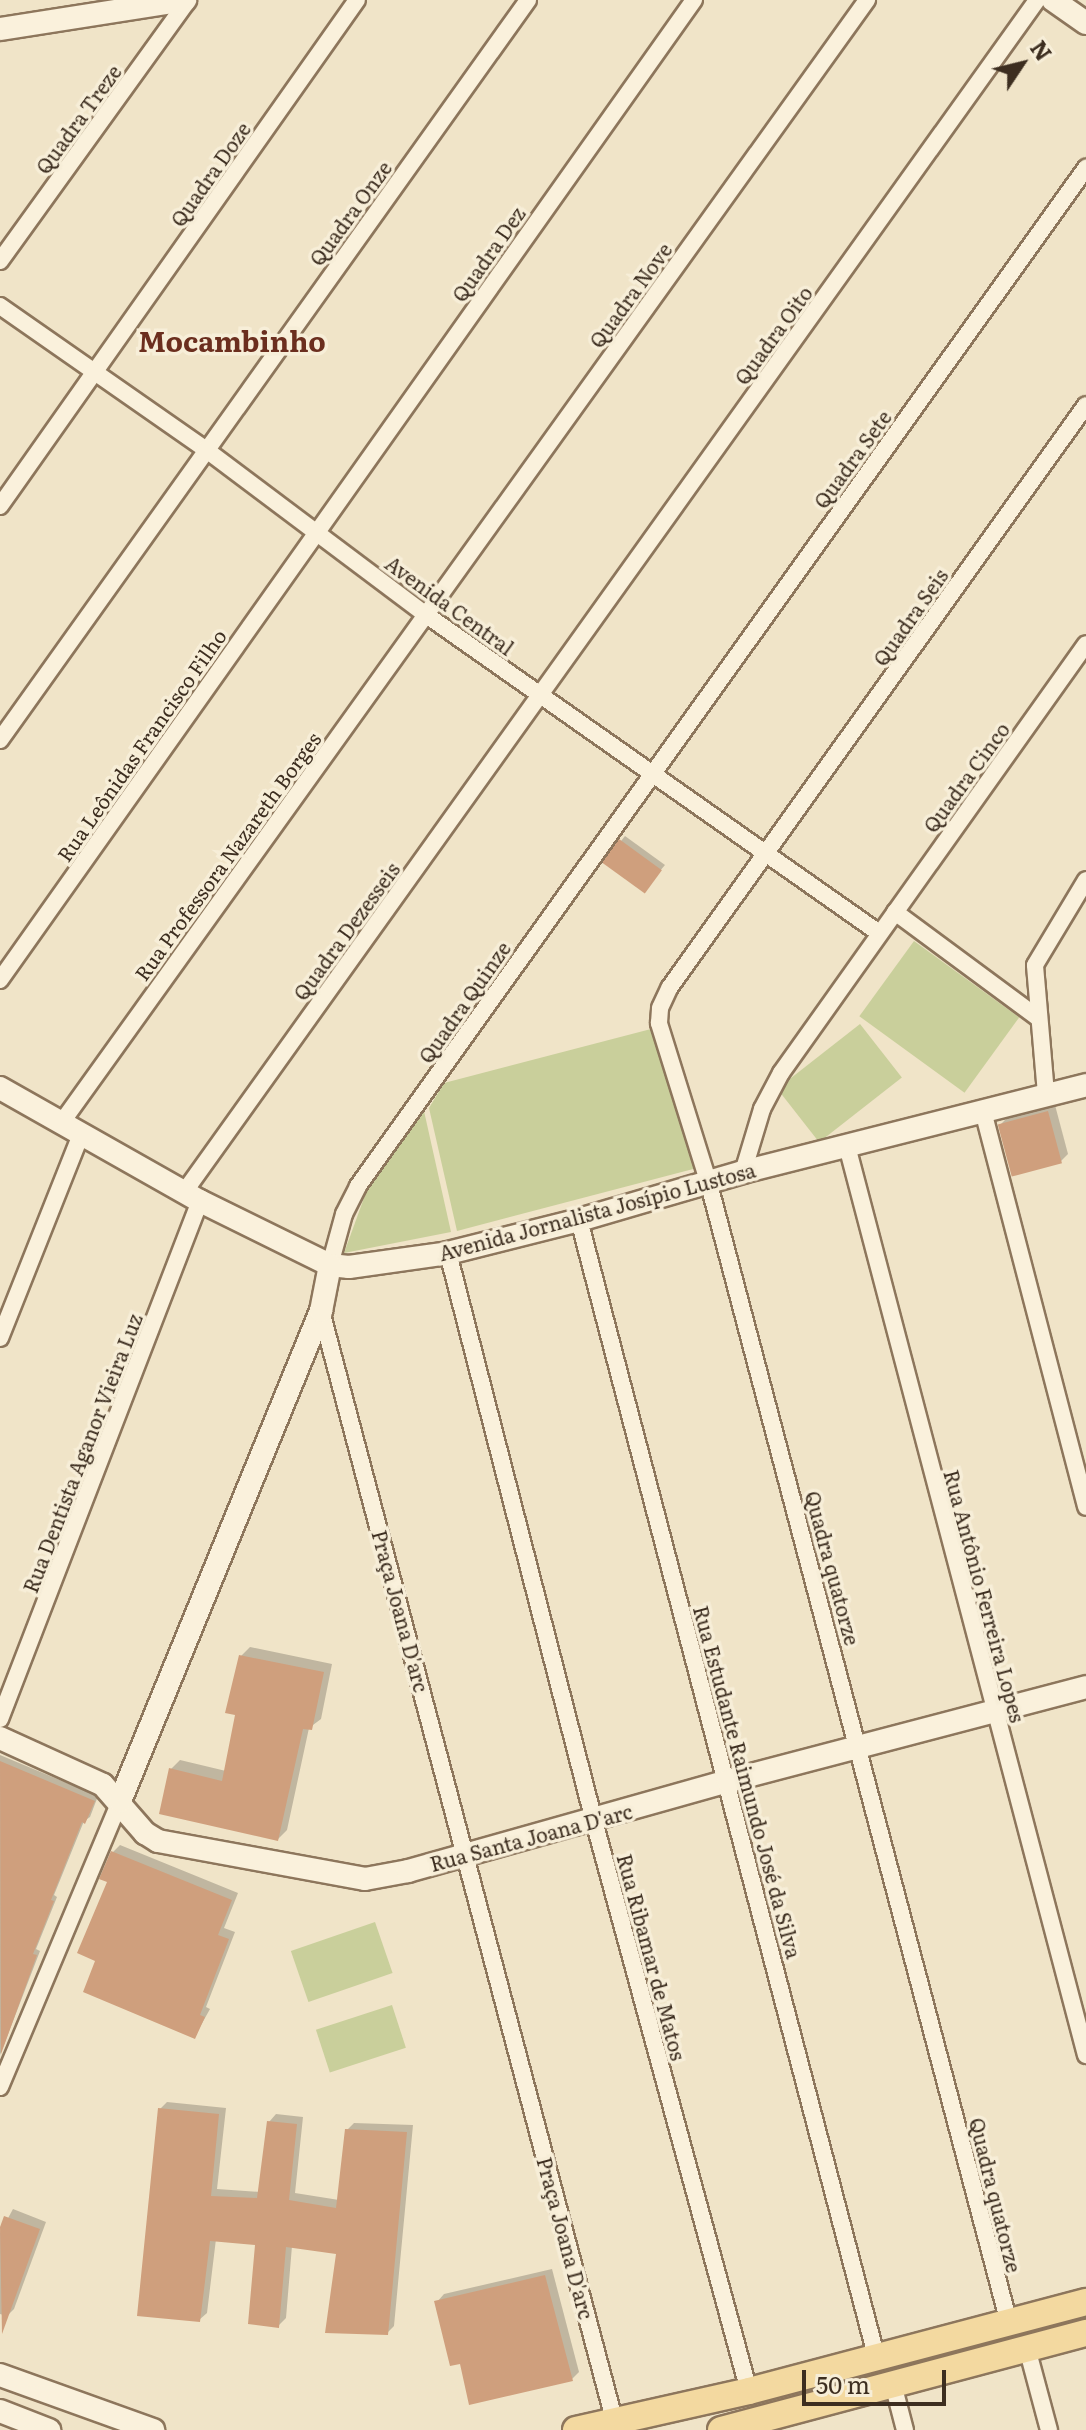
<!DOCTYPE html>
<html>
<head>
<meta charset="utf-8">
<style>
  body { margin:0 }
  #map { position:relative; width:1086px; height:2430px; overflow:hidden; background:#f0e4c8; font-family:Literata,serif }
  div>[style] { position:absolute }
  .green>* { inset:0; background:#c9cf9b; transform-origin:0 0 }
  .shadow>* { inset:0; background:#0003 }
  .building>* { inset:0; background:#cf9f7d; transform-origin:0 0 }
  .roads { filter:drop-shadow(2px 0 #8d765c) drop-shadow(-2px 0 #8d765c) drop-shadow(0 2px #8d765c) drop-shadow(0 -2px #8d765c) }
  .street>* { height:16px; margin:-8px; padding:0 8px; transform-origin:8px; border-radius:8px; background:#faf1dc }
  .secondary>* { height:22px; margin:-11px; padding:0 11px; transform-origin:11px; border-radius:11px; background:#faf1dc }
  .primary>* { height:26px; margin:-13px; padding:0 13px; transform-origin:13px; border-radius:13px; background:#f3d9a0 }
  span { translate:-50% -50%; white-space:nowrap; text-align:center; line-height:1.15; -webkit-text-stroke:7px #f7eed8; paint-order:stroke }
  .street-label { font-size:20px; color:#3d2e20 }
  .district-label { font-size:28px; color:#6b2e1e; font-weight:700 }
  .north { position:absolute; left:982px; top:24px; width:80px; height:80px; -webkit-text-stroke:6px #f7eed8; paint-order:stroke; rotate:55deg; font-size:22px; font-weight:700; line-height:32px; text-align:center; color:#3d2e20 }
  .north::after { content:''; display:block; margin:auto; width:28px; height:36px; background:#3d2e20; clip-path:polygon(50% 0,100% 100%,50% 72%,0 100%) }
  .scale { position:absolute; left:802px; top:2370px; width:144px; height:36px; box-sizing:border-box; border:4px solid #3d2e20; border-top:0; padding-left:10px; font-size:24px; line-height:28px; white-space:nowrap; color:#3d2e20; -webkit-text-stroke:6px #f7eed8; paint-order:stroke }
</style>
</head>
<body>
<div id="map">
  <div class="green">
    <i style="left:914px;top:941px;width:130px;height:93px;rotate:36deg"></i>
    <i style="left:860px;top:1024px;width:68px;height:105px;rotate:52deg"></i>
    <i style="clip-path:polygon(651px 1029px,697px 1168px,457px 1231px,429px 1108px,444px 1083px)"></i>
    <i style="clip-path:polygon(424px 1111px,451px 1232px,344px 1253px,368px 1187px)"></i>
    <i style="left:375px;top:1922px;width:54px;height:89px;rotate:71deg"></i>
    <i style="left:392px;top:2005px;width:45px;height:80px;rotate:72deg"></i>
  </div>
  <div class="shadow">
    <i style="clip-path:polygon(625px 836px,665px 865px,648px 885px,621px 841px)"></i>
    <i style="clip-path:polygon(1055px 1105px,1068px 1154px,1061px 1161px,1000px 1125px,1007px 1118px)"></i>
    <i style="clip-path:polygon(250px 1647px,332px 1664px,321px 1719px,309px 1728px,287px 1830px,278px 1839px,171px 1769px,180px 1760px,226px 1771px,238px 1714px,241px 1656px)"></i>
    <i style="clip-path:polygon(0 1755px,98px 1796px,90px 1817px,84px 1821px,54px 1895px,57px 1897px,36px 1949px,40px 1951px,0 2055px)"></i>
    <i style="clip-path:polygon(120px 1845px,238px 1893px,224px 1928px,235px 1932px,206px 2007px,210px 2009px,195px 2036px,98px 1960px,113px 1852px)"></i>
    <i style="clip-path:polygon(167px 2102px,226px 2108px,217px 2189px,260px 2192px,269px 2122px,276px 2114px,303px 2117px,295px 2193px,339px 2200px,347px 2130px,354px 2123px,413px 2125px,394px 2326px,387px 2333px,338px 2253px,292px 2246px,286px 2318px,279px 2325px,257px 2244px,216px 2239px,207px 2313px,199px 2320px,160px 2109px)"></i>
    <i style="clip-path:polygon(13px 2209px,46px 2222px,14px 2309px,7px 2316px,0 2314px,0 2233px)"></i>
    <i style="clip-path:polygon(552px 2269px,579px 2372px,572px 2379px,437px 2302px,444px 2294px)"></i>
  </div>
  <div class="building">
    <i style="left:619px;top:839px;width:53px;height:29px;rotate:36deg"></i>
    <i style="left:1048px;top:1111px;width:54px;height:52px;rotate:75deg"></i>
    <i style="clip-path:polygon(239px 1655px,324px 1672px,312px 1730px,303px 1729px,278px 1841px,159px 1814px,169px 1768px,222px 1781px,235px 1715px,225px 1713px)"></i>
    <i style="clip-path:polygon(0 1761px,95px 1801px,85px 1824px,82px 1822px,51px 1900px,54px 1901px,33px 1954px,37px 1955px,1px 2054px)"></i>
    <i style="clip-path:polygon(111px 1851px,232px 1900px,218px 1935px,229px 1939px,200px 2015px,205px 2017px,195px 2039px,83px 1992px,95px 1961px,77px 1953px,107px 1882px,99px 1879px)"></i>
    <i style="clip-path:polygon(158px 2108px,219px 2114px,211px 2196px,257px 2198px,267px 2121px,297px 2124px,289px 2200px,336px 2208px,345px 2129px,407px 2132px,388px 2335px,325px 2333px,336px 2254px,286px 2247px,279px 2328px,248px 2324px,255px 2245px,210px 2241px,200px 2322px,137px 2316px)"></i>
    <i style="clip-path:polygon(4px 2216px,40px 2229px,2px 2334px,0 2227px)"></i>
    <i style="clip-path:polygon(545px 2275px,573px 2381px,469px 2405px,460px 2364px,450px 2366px,434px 2301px)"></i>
  </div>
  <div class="roads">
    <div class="street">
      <i style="left:0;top:261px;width:322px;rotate:-54.2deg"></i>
      <i style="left:0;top:306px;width:250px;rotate:34.9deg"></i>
      <i style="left:205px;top:449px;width:275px;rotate:36.9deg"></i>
      <i style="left:425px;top:614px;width:555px;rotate:35.09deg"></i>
      <i style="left:0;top:506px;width:619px;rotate:-54.8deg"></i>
      <i style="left:0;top:740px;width:909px;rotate:-54.49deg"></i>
      <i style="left:895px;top:912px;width:177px;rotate:36.5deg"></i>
      <i style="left:0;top:980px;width:1201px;rotate:-54.7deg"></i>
      <i style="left:1046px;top:1094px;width:129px;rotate:-94.9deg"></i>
      <i style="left:1035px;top:965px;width:99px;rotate:-59deg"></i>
      <i style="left:983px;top:1111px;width:409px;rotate:75.4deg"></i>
      <i style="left:62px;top:1122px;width:1381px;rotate:-54.34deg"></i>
      <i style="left:847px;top:1146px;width:940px;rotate:75.27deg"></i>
      <i style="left:743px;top:1172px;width:66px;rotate:-73.2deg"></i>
      <i style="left:762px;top:1109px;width:41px;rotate:-62.2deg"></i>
      <i style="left:781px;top:1073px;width:526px;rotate:-54.59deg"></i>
      <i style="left:185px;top:1191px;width:1464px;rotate:-54.42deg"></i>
      <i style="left:579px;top:1220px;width:1173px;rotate:75.34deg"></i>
      <i style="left:448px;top:1253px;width:586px;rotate:75.58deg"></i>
      <i style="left:594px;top:1821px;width:591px;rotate:74.79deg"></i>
      <i style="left:330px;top:1265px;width:53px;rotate:-74.6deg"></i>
      <i style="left:344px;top:1214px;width:31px;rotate:-63deg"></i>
      <i style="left:358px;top:1186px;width:1252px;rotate:-54.43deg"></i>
      <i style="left:321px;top:1311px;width:1150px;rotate:75.19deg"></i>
      <i style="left:0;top:1338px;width:219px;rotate:-68.3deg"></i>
      <i style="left:0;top:1719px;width:555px;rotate:-68.89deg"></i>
      <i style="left:0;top:2087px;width:310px;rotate:-67.2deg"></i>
      <i style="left:1009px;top:2323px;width:1178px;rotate:-104.76deg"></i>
      <i style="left:709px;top:1184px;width:169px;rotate:-107.3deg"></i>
      <i style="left:659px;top:1023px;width:15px;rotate:-86deg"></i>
      <i style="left:660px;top:1008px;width:23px;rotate:-65deg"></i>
      <i style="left:670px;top:987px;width:715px;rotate:-54.44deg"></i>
      <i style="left:1027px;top:2348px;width:85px;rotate:75deg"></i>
      <i style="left:893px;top:2384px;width:48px;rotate:75.4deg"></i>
    </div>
    <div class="secondary">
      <i style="left:1053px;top:0;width:40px;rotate:34.9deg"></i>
      <i style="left:0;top:29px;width:187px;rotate:-8.9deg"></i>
      <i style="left:0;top:1088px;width:230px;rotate:29.5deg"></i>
      <i style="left:200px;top:1201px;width:145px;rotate:26.2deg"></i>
      <i style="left:330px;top:1265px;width:19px;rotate:6deg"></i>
      <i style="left:349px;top:1267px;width:100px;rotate:-8deg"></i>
      <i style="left:448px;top:1253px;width:135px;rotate:-14.1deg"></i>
      <i style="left:579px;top:1220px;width:171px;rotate:-16.3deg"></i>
      <i style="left:743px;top:1172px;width:354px;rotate:-14.2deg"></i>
      <i style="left:0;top:1738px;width:113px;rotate:24.5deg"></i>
      <i style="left:103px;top:1785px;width:64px;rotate:48.8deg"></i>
      <i style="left:145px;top:1833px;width:15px;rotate:32deg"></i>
      <i style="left:158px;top:1841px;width:210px;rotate:10.4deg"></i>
      <i style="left:365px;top:1879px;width:44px;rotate:-10.5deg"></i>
      <i style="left:408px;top:1871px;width:332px;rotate:-15.7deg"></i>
      <i style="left:728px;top:1781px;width:370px;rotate:-14.7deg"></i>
      <i style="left:120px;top:1801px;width:530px;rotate:-67.7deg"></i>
      <i style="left:321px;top:1311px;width:47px;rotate:-78.9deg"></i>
      <i style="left:0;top:2375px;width:163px;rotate:19.8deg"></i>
      <i style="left:0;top:2411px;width:53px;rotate:21.2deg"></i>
    </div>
    <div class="primary">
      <i style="left:576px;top:2430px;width:177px;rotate:-12.7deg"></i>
      <i style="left:749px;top:2391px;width:349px;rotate:-14.8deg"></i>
      <i style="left:721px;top:2430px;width:378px;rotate:-14.9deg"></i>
    </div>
  </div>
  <div class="street-label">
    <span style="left:78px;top:119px;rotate:-54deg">Quadra Treze</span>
    <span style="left:210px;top:174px;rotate:-55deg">Quadra Doze</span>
    <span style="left:350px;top:213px;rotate:-54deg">Quadra Onze</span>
    <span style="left:488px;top:254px;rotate:-55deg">Quadra Dez</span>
    <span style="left:630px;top:295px;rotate:-54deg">Quadra Nove</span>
    <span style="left:773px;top:335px;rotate:-54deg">Quadra Oito</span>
    <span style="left:852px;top:459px;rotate:-54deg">Quadra Sete</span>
    <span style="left:450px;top:605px;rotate:36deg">Avenida Central</span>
    <span style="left:910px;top:617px;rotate:-55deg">Quadra Seis</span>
    <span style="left:141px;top:745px;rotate:-55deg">Rua Leônidas Francisco Filho</span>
    <span style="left:966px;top:777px;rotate:-54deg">Quadra Cinco</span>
    <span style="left:227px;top:856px;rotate:-54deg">Rua Professora Nazareth Borges</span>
    <span style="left:346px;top:931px;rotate:-54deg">Quadra Dezesseis</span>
    <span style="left:464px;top:1002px;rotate:-55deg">Quadra Quinze</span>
    <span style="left:597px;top:1211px;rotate:-15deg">Avenida Jornalista Josípio Lustosa</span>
    <span style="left:82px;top:1453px;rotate:-69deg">Rua Dentista Aganor Vieira Luz</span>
    <span style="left:833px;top:1568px;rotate:75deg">Quadra quatorze</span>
    <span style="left:985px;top:1596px;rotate:75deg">Rua Antônio Ferreira Lopes</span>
    <span style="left:401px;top:1611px;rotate:75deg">Praça Joana D'arc</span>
    <span style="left:748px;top:1782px;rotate:75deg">Rua Estudante Raimundo José da Silva</span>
    <span style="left:531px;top:1837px;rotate:-15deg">Rua Santa Joana D'arc</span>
    <span style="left:652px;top:1957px;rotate:75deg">Rua Ribamar de Matos</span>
    <span style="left:996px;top:2195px;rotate:76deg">Quadra quatorze</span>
    <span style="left:566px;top:2238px;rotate:75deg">Praça Joana D'arc</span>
  </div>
  <div class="district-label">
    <span style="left:232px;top:340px">Mocambinho</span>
  </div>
  <div class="north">N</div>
  <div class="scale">50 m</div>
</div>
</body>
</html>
